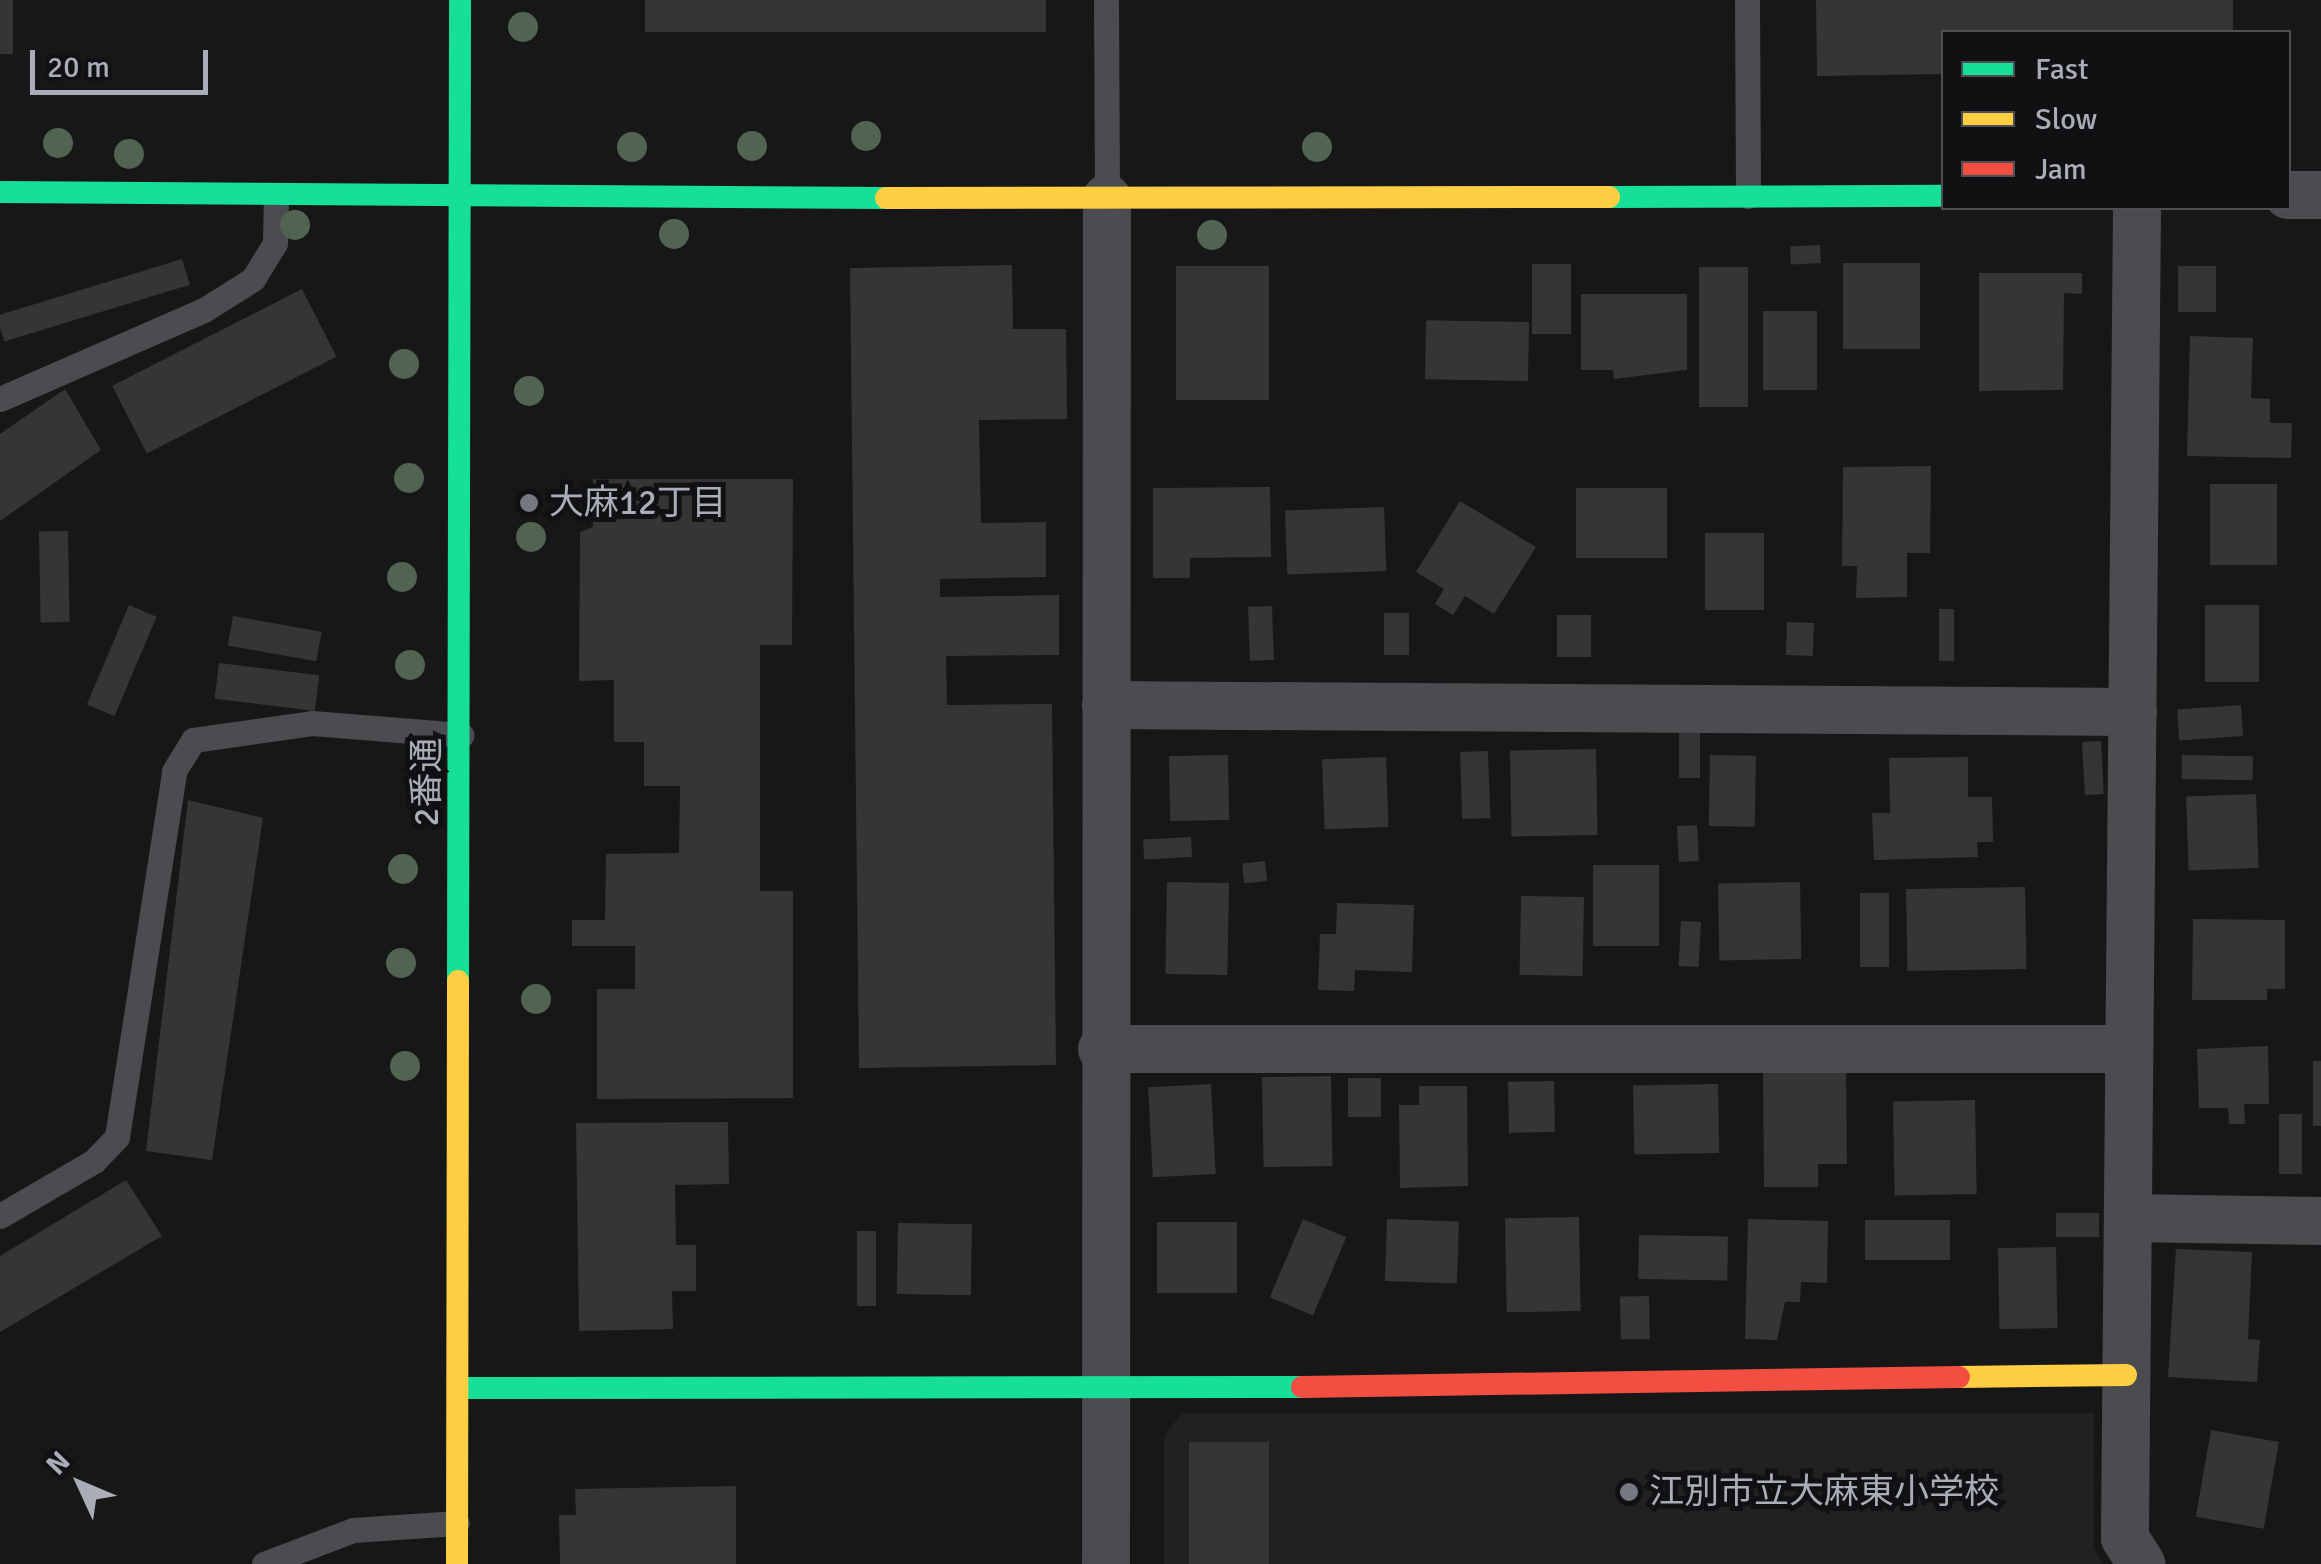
<!DOCTYPE html>
<html>
<head>
<meta charset="utf-8">
<style>
  body { margin:0 }
  #map { position:relative; width:2321px; height:1564px; overflow:hidden; background:#171717; font-family:Signika,"Noto Sans JP",sans-serif }
  div>[style] { position:absolute }
  .built>* { inset:0; background:#212123 }
  .building>* { inset:0; background:#353536; transform-origin:0 0 }
  .lane>* { height:25px; margin:-12.5px; padding:0 12.5px; transform-origin:12.5px; border-radius:12.5px; background:#4b4c50 }
  .street>* { height:48px; margin:-24px; padding:0 24px; transform-origin:24px; border-radius:24px; background:#4b4c50 }
  .fast>* { height:22px; margin:-11px; padding:0 11px; transform-origin:11px; border-radius:11px; background:#16e098 }
  .slow>* { height:22px; margin:-11px; padding:0 11px; transform-origin:11px; border-radius:11px; background:#ffcf43 }
  .jam>* { height:22px; margin:-11px; padding:0 11px; transform-origin:11px; border-radius:11px; background:#f24e42 }
  .trees>* { width:30px; height:30px; margin:-15px; border-radius:50%; background:#506451 }
  .dots>* { width:28px; height:28px; translate:-50% -50%; box-sizing:border-box; border:5px solid #111113; border-radius:50% }
  span { translate:-50% -50%; white-space:nowrap; text-align:center; line-height:1.15; -webkit-text-stroke:10px #111113; paint-order:stroke }
  .poi-label { font-size:35px; color:#a8adb8 }
  .left { translate:0 -50%; text-align:left }
  .street-label { font-size:35px; color:#a8adb8 }
  .legend { position:absolute; left:1941px; top:30px; width:350px; height:180px; box-sizing:border-box; background:#111113; border:2px solid #4d4f55; margin:0; padding:12px 18px; list-style:none; font-size:30px; color:#a8adb8 }
  .legend li { display:flex; align-items:center; gap:20px; height:50px }
  .legend b { width:50px; border:2px solid #4d4f55 }
  .north { position:absolute; left:30px; top:1434px; width:100px; height:100px; -webkit-text-stroke:8px #111113; paint-order:stroke; rotate:314deg; font-size:28px; font-weight:700; line-height:40px; text-align:center; color:#a8adb8 }
  .north::after { content:''; display:block; margin:auto; width:35px; height:45px; background:#a8adb8; clip-path:polygon(50% 0,100% 100%,50% 72%,0 100%) }
  .scale { position:absolute; left:30px; top:50px; width:178px; height:45px; box-sizing:border-box; border:5px solid #a8adb8; border-top:0; padding-left:12px; font-size:30px; line-height:35px; white-space:nowrap; color:#a8adb8; -webkit-text-stroke:8px #111113; paint-order:stroke }
</style>
</head>
<body>
<div id="map">
  <div class="built">
    <i style="clip-path:polygon(1182px 1413px,2094px 1413px,2094px 1548px,2103px 1564px,1164px 1564px,1164px 1436px)"></i>
  </div>
  <div class="building">
    <i style="left:0;top:0;width:13px;height:54px"></i>
    <i style="left:645px;top:0;width:401px;height:32px"></i>
    <i style="clip-path:polygon(1816px 0,2233px 0,2233px 32px,1944px 32px,1944px 74px,1817px 76px)"></i>
    <i style="left:1820px;top:245px;width:18px;height:30px;rotate:87deg"></i>
    <i style="left:182px;top:259px;width:27px;height:194px;rotate:73deg"></i>
    <i style="left:1920px;top:263px;width:86px;height:77px;rotate:90deg"></i>
    <i style="left:1532px;top:264px;width:39px;height:70px"></i>
    <i style="clip-path:polygon(1012px 265px,1013px 329px,1066px 329px,1067px 419px,979px 420px,981px 523px,1046px 522px,1046px 577px,940px 579px,940px 597px,1059px 595px,1059px 655px,946px 656px,947px 705px,1052px 704px,1056px 1065px,859px 1068px,850px 268px)"></i>
    <i style="left:1269px;top:266px;width:134px;height:93px;rotate:90deg"></i>
    <i style="left:2178px;top:266px;width:38px;height:46px"></i>
    <i style="left:1748px;top:267px;width:140px;height:49px;rotate:90deg"></i>
    <i style="clip-path:polygon(1979px 273px,2082px 273px,2082px 294px,2064px 293px,2063px 390px,1979px 391px)"></i>
    <i style="left:302px;top:289px;width:76px;height:213px;rotate:63deg"></i>
    <i style="clip-path:polygon(1581px 294px,1687px 294px,1687px 370px,1614px 379px,1613px 370px,1581px 370px)"></i>
    <i style="left:1763px;top:311px;width:54px;height:79px"></i>
    <i style="left:1529px;top:322px;width:59px;height:103px;rotate:91deg"></i>
    <i style="clip-path:polygon(2190px 336px,2253px 338px,2251px 398px,2270px 399px,2270px 423px,2292px 423px,2291px 458px,2187px 456px)"></i>
    <i style="clip-path:polygon(65px 389px,101px 450px,0 521px,0 434px)"></i>
    <i style="clip-path:polygon(1931px 466px,1930px 553px,1907px 553px,1907px 597px,1856px 598px,1857px 566px,1842px 566px,1843px 467px)"></i>
    <i style="clip-path:polygon(593px 479px,793px 479px,792px 645px,760px 645px,760px 891px,793px 891px,793px 1098px,597px 1099px,597px 989px,635px 989px,635px 946px,572px 946px,572px 920px,605px 920px,606px 854px,679px 853px,680px 786px,644px 786px,644px 742px,614px 742px,614px 680px,579px 681px,580px 532px,593px 527px)"></i>
    <i style="left:2277px;top:484px;width:81px;height:67px;rotate:90deg"></i>
    <i style="clip-path:polygon(1270px 487px,1271px 557px,1190px 558px,1190px 578px,1153px 578px,1153px 488px)"></i>
    <i style="left:1667px;top:488px;width:70px;height:91px;rotate:90deg"></i>
    <i style="clip-path:polygon(1460px 501px,1536px 547px,1494px 614px,1465px 596px,1453px 615px,1435px 604px,1444px 589px,1416px 572px)"></i>
    <i style="left:1384px;top:507px;width:64px;height:99px;rotate:88deg"></i>
    <i style="left:68px;top:531px;width:91px;height:29px;rotate:89deg"></i>
    <i style="left:1705px;top:533px;width:59px;height:77px"></i>
    <i style="left:129px;top:605px;width:30px;height:108px;rotate:23deg"></i>
    <i style="left:2205px;top:605px;width:54px;height:77px"></i>
    <i style="left:1272px;top:606px;width:54px;height:24px;rotate:88deg"></i>
    <i style="left:1939px;top:609px;width:15px;height:52px"></i>
    <i style="left:1384px;top:613px;width:25px;height:42px"></i>
    <i style="left:1557px;top:615px;width:34px;height:42px"></i>
    <i style="left:233px;top:616px;width:90px;height:30px;rotate:10deg"></i>
    <i style="left:1787px;top:622px;width:27px;height:33px;rotate:2deg"></i>
    <i style="left:219px;top:663px;width:101px;height:36px;rotate:7deg"></i>
    <i style="left:2241px;top:705px;width:31px;height:64px;rotate:86deg"></i>
    <i style="left:1679px;top:733px;width:21px;height:45px"></i>
    <i style="left:2101px;top:741px;width:53px;height:19px;rotate:87deg"></i>
    <i style="left:1596px;top:749px;width:86px;height:86px;rotate:89deg"></i>
    <i style="left:1488px;top:751px;width:67px;height:28px;rotate:88deg"></i>
    <i style="left:1228px;top:755px;width:65px;height:59px;rotate:89deg"></i>
    <i style="left:1710px;top:755px;width:46px;height:71px;rotate:1deg"></i>
    <i style="left:2182px;top:755px;width:71px;height:24px;rotate:1deg"></i>
    <i style="left:1386px;top:757px;width:70px;height:64px;rotate:88deg"></i>
    <i style="clip-path:polygon(1968px 757px,1968px 797px,1992px 797px,1993px 842px,1977px 842px,1978px 857px,1874px 860px,1872px 813px,1890px 813px,1889px 758px)"></i>
    <i style="left:2256px;top:794px;width:74px;height:70px;rotate:88deg"></i>
    <i style="clip-path:polygon(188px 800px,263px 818px,212px 1160px,146px 1151px)"></i>
    <i style="left:1697px;top:825px;width:36px;height:20px;rotate:87deg"></i>
    <i style="left:1191px;top:837px;width:20px;height:48px;rotate:87deg"></i>
    <i style="left:1265px;top:861px;width:20px;height:23px;rotate:84deg"></i>
    <i style="left:1659px;top:865px;width:81px;height:66px;rotate:90deg"></i>
    <i style="left:1167px;top:882px;width:62px;height:92px;rotate:1deg"></i>
    <i style="left:1800px;top:882px;width:77px;height:82px;rotate:89deg"></i>
    <i style="left:2025px;top:887px;width:82px;height:119px;rotate:89deg"></i>
    <i style="left:1860px;top:893px;width:29px;height:74px"></i>
    <i style="left:1521px;top:896px;width:63px;height:79px;rotate:1deg"></i>
    <i style="clip-path:polygon(1337px 903px,1414px 905px,1412px 972px,1355px 970px,1354px 991px,1318px 990px,1320px 934px,1336px 934px)"></i>
    <i style="clip-path:polygon(2193px 919px,2285px 920px,2285px 989px,2267px 989px,2267px 1000px,2192px 1000px)"></i>
    <i style="left:1681px;top:921px;width:20px;height:45px;rotate:3deg"></i>
    <i style="clip-path:polygon(2268px 1046px,2269px 1104px,2244px 1104px,2245px 1124px,2229px 1124px,2228px 1108px,2199px 1108px,2197px 1049px)"></i>
    <i style="left:2313px;top:1061px;width:8px;height:65px"></i>
    <i style="clip-path:polygon(1763px 1068px,1846px 1068px,1847px 1164px,1818px 1164px,1818px 1187px,1764px 1187px)"></i>
    <i style="left:1331px;top:1076px;width:90px;height:69px;rotate:89deg"></i>
    <i style="left:1381px;top:1078px;width:39px;height:33px;rotate:90deg"></i>
    <i style="left:1554px;top:1081px;width:51px;height:46px;rotate:89deg"></i>
    <i style="left:1211px;top:1084px;width:90px;height:63px;rotate:87deg"></i>
    <i style="left:1718px;top:1084px;width:69px;height:85px;rotate:89deg"></i>
    <i style="clip-path:polygon(1419px 1086px,1467px 1086px,1468px 1186px,1400px 1188px,1399px 1105px,1419px 1105px)"></i>
    <i style="left:1975px;top:1100px;width:94px;height:82px;rotate:89deg"></i>
    <i style="left:2302px;top:1114px;width:60px;height:23px;rotate:90deg"></i>
    <i style="clip-path:polygon(728px 1122px,729px 1184px,675px 1185px,676px 1245px,696px 1245px,696px 1291px,672px 1291px,673px 1329px,579px 1331px,576px 1123px)"></i>
    <i style="clip-path:polygon(126px 1180px,162px 1236px,0 1332px,0 1256px)"></i>
    <i style="left:2099px;top:1213px;width:24px;height:43px;rotate:90deg"></i>
    <i style="left:1579px;top:1217px;width:94px;height:74px;rotate:89deg"></i>
    <i style="left:1303px;top:1219px;width:47px;height:85px;rotate:23deg"></i>
    <i style="left:1387px;top:1219px;width:72px;height:62px;rotate:2deg"></i>
    <i style="clip-path:polygon(1748px 1219px,1828px 1221px,1827px 1283px,1801px 1282px,1800px 1302px,1785px 1302px,1777px 1340px,1745px 1339px)"></i>
    <i style="left:1865px;top:1220px;width:85px;height:40px"></i>
    <i style="left:1157px;top:1222px;width:80px;height:71px"></i>
    <i style="left:898px;top:1223px;width:74px;height:71px;rotate:1deg"></i>
    <i style="left:857px;top:1231px;width:19px;height:75px"></i>
    <i style="left:1639px;top:1235px;width:89px;height:44px;rotate:1deg"></i>
    <i style="left:2056px;top:1247px;width:81px;height:58px;rotate:89deg"></i>
    <i style="clip-path:polygon(2176px 1249px,2252px 1252px,2248px 1339px,2260px 1340px,2257px 1382px,2168px 1377px)"></i>
    <i style="left:1649px;top:1296px;width:43px;height:29px;rotate:89deg"></i>
    <i style="left:2211px;top:1430px;width:69px;height:88px;rotate:10deg"></i>
    <i style="left:1269px;top:1442px;width:122px;height:80px;rotate:90deg"></i>
    <i style="clip-path:polygon(736px 1486px,736px 1564px,560px 1564px,559px 1515px,576px 1515px,575px 1489px)"></i>
  </div>
  <div class="lane">
    <i style="left:1106px;top:0;width:198px;rotate:89.7deg"></i>
    <i style="left:1747px;top:0;width:196px;rotate:89.7deg"></i>
    <i style="left:0;top:399px;width:223px;rotate:-23.6deg"></i>
    <i style="left:204px;top:310px;width:58px;rotate:-32.3deg"></i>
    <i style="left:253px;top:279px;width:42px;rotate:-58.6deg"></i>
    <i style="left:275px;top:243px;width:47px;rotate:-88.8deg"></i>
    <i style="left:0;top:1216px;width:109px;rotate:-30.3deg"></i>
    <i style="left:94px;top:1161px;width:33px;rotate:-46deg"></i>
    <i style="left:117px;top:1137px;width:370px;rotate:-81.1deg"></i>
    <i style="left:174px;top:771px;width:36px;rotate:-58deg"></i>
    <i style="left:193px;top:740px;width:120px;rotate:-8.1deg"></i>
    <i style="left:312px;top:723px;width:150px;rotate:4.6deg"></i>
    <i style="left:264px;top:1564px;width:95px;rotate:-20.9deg"></i>
    <i style="left:353px;top:1530px;width:104px;rotate:-3.9deg"></i>
  </div>
  <div class="street">
    <i style="left:2288px;top:195px;width:33px"></i>
    <i style="left:2137px;top:208px;width:1330px;rotate:90.52deg"></i>
    <i style="left:2125px;top:1538px;width:31px;rotate:58deg"></i>
    <i style="left:1106px;top:705px;width:1027px;rotate:0.39deg"></i>
    <i style="left:1102px;top:1049px;width:1027px"></i>
    <i style="left:2128px;top:1218px;width:193px;rotate:0.9deg"></i>
    <i style="left:1106px;top:1564px;width:1366px;rotate:-89.96deg"></i>
  </div>
  <div class="fast">
    <i style="left:0;top:192px;width:886px;rotate:0.39deg"></i>
    <i style="left:1609px;top:197px;width:335px;rotate:-0.2deg"></i>
    <i style="left:458px;top:981px;width:981px;rotate:-89.88deg"></i>
    <i style="left:458px;top:1388px;width:844px;rotate:-0.07deg"></i>
  </div>
  <div class="slow">
    <i style="left:886px;top:198px;width:723px;rotate:-0.08deg"></i>
    <i style="left:1959px;top:1377px;width:167px;rotate:-0.7deg"></i>
    <i style="left:457px;top:1564px;width:583px;rotate:-89.9deg"></i>
  </div>
  <div class="jam">
    <i style="left:1302px;top:1387px;width:657px;rotate:-0.87deg"></i>
  </div>
  <div class="trees">
    <i style="left:523px;top:27px"></i>
    <i style="left:866px;top:136px"></i>
    <i style="left:58px;top:143px"></i>
    <i style="left:752px;top:146px"></i>
    <i style="left:632px;top:147px"></i>
    <i style="left:1317px;top:147px"></i>
    <i style="left:129px;top:154px"></i>
    <i style="left:295px;top:225px"></i>
    <i style="left:674px;top:234px"></i>
    <i style="left:1212px;top:235px"></i>
    <i style="left:404px;top:364px"></i>
    <i style="left:529px;top:391px"></i>
    <i style="left:409px;top:478px"></i>
    <i style="left:531px;top:537px"></i>
    <i style="left:402px;top:577px"></i>
    <i style="left:410px;top:665px"></i>
    <i style="left:403px;top:869px"></i>
    <i style="left:401px;top:963px"></i>
    <i style="left:536px;top:999px"></i>
    <i style="left:405px;top:1066px"></i>
  </div>
  <div class="dots">
    <i style="left:529px;top:503px;background:#757880"></i>
    <i style="left:1629px;top:1492px;background:#757880"></i>
  </div>
  <div class="poi-label">
    <span class="left" style="left:549px;top:503px">大麻12丁目</span>
    <span class="left" style="left:1649px;top:1492px">江別市立大麻東小学校</span>
  </div>
  <div class="street-label">
    <span style="left:427px;top:782px;rotate:-90deg">2番通</span>
  </div>
  <ul class="legend">
  <li><b style="height:12px;background:#16e098"></b>Fast</li>
  <li><b style="height:12px;background:#ffcf43"></b>Slow</li>
  <li><b style="height:12px;background:#f24e42"></b>Jam</li>
  </ul>
  <div class="north">N</div>
  <div class="scale">20 m</div>
</div>
</body>
</html>
